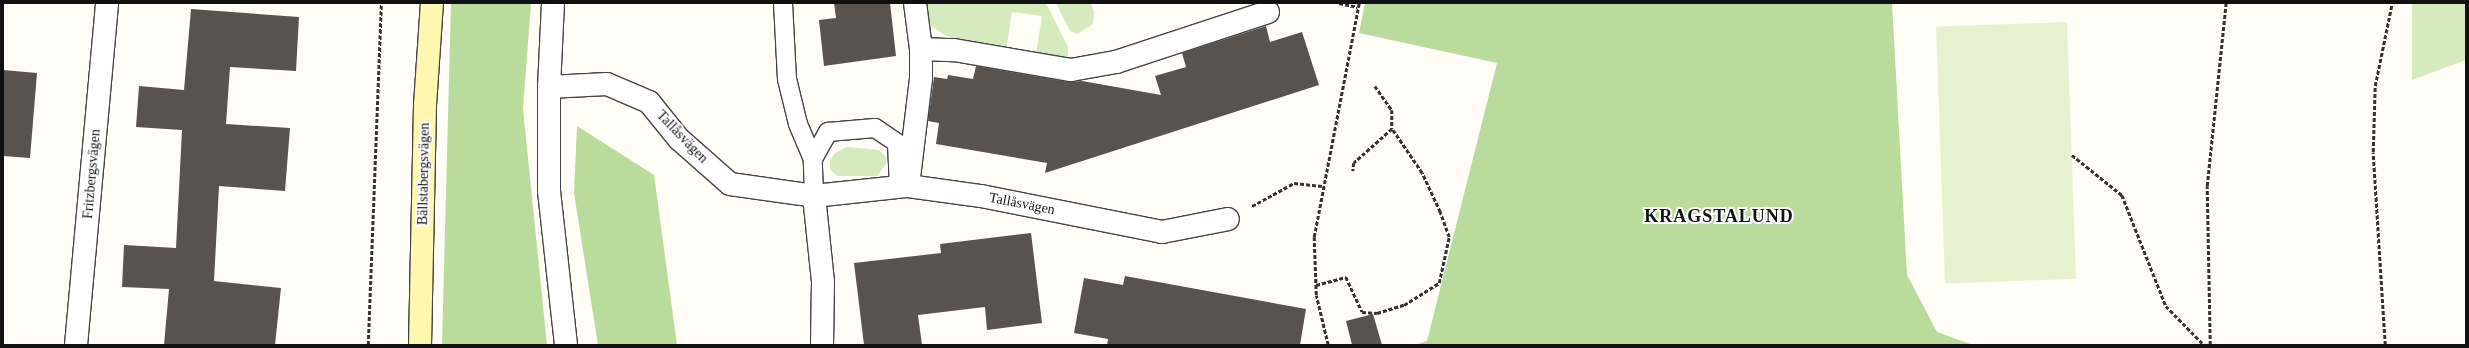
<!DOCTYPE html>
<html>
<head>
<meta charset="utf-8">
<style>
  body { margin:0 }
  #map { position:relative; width:2469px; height:348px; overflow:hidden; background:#fffdf5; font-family:Georgia,serif }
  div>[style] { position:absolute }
  .green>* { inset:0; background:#d5ebbd }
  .forest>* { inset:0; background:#b9dc9c }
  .pitch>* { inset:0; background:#e6f2cf; transform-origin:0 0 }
  .building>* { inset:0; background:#5a524d }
  .path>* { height:2.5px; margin-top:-1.25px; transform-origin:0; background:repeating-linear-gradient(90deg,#333 0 4px,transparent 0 6px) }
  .roads { filter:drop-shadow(1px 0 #444) drop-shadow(-1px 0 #444) drop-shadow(0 1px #444) drop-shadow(0 -1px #444) }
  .lane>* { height:18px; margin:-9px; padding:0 9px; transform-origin:9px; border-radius:9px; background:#fff }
  .street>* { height:22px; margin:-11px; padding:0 11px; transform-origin:11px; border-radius:11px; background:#fff }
  .secondary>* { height:22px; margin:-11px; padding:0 11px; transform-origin:11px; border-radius:11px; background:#fff6b0 }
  span { translate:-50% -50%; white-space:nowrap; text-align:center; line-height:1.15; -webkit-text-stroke:4px #fff; paint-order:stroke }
  .street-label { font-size:14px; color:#111 }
  .district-label { font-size:18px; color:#111; font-weight:700; letter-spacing:1px }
  .frame { position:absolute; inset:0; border:4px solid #111; pointer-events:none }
</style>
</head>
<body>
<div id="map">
  <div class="green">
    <i style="clip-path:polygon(921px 3px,1046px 3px,1068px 47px,1068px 60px,1036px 54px,1042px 16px,1012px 12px,1006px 51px,963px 43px,945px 35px,930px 25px,922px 12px)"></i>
    <i style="clip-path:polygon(1056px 3px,1091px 3px,1094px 12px,1093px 24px,1077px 34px,1070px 31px)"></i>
    <i style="clip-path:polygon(2412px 3px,2466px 3px,2466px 60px,2412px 80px)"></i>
    <i style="clip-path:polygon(847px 147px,879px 150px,886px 157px,886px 164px,877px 176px,837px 176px,830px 169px,830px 160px,835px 153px)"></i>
  </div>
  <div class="forest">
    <i style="clip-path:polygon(451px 3px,531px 3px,523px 109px,547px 345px,442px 345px)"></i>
    <i style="clip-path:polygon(1365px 3px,1892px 3px,1907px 275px,1937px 332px,1973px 345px,1415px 345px,1427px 341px,1497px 63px,1359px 33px)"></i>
    <i style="clip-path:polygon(577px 126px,654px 175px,677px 345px,598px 345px,574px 193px)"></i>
  </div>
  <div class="pitch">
    <i style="left:2067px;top:22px;width:257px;height:131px;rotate:88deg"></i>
  </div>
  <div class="building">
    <i style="clip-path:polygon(834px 3px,890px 3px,896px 56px,824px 66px,819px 20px,836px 18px)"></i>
    <i style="clip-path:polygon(191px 9px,299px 17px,296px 71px,230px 67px,226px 124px,290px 128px,285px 191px,219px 186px,214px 281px,281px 288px,275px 345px,164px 345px,169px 289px,122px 287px,124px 245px,176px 248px,182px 130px,136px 127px,139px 86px,184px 90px)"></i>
    <i style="clip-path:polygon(1266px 26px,1270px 42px,1302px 32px,1319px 85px,1045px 173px,1047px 163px,936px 144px,939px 123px,928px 121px,934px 77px,947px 79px,948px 75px,973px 79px,976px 66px,1069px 82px,1082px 81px,1161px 95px,1155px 76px,1186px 67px,1182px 53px)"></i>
    <i style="clip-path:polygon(3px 70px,37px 73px,30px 158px,3px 156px)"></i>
    <i style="clip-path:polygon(1031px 233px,1042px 323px,987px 330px,985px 307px,918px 315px,922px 345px,864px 345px,854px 263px,941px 253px,940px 244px)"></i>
    <i style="clip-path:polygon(1125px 276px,1306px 309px,1300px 345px,1107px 345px,1108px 339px,1074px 333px,1084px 278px,1123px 285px)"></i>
    <i style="clip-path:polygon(1373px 314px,1382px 345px,1352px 345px,1346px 321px)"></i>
  </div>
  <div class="path">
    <i style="left:1339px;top:3px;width:19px;rotate:12deg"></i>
    <i style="left:1375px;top:86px;width:29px;rotate:55deg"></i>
    <i style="left:1392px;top:110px;width:19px;rotate:90deg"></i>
    <i style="left:2072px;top:155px;width:64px;rotate:38.7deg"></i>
    <i style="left:2122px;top:195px;width:119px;rotate:68.4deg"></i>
    <i style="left:2166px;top:306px;width:54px;rotate:45.7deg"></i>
    <i style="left:1252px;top:206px;width:48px;rotate:-28.7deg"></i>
    <i style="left:1294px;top:183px;width:28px;rotate:6deg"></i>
    <i style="left:1316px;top:285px;width:31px;rotate:-15deg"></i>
    <i style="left:1346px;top:277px;width:38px;rotate:65deg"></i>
    <i style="left:1362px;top:312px;width:15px;rotate:4deg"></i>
    <i style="left:1377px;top:313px;width:28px;rotate:-17deg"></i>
    <i style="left:1404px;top:305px;width:41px;rotate:-32.2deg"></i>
    <i style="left:1439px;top:283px;width:47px;rotate:-77.7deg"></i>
    <i style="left:1449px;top:237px;width:27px;rotate:-110deg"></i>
    <i style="left:1440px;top:212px;width:43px;rotate:-114.8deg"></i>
    <i style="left:1422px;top:173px;width:53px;rotate:-124.3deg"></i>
    <i style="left:1392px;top:129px;width:51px;rotate:138.2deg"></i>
    <i style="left:1354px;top:163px;width:8px;rotate:97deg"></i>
    <i style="left:368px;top:345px;width:342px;rotate:-87.8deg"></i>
    <i style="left:1328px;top:345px;width:51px;rotate:-103.5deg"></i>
    <i style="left:1316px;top:295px;width:58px;rotate:-92deg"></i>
    <i style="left:1314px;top:237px;width:238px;rotate:-79.1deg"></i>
    <i style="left:2210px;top:345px;width:159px;rotate:-91.1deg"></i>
    <i style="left:2207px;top:186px;width:184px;rotate:-84.1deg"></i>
    <i style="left:2385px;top:345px;width:193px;rotate:-93.6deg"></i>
    <i style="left:2373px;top:152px;width:66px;rotate:-88.3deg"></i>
    <i style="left:2375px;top:86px;width:85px;rotate:-78.4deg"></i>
  </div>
  <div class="roads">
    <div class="lane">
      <i style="left:783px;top:3px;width:76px;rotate:87deg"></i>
      <i style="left:787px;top:79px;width:46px;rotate:76.3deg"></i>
      <i style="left:798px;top:124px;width:38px;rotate:67deg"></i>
      <i style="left:814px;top:196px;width:37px;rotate:-92deg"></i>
      <i style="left:813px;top:159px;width:31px;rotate:-61deg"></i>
      <i style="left:828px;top:132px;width:47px;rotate:-4.9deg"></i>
      <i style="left:875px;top:128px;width:27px;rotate:34deg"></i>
      <i style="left:897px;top:143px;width:44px;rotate:87.4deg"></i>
    </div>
    <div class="street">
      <i style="left:553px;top:3px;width:84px;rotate:92.7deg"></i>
      <i style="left:549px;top:87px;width:104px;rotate:90deg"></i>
      <i style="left:549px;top:191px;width:155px;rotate:83.7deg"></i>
      <i style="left:921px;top:49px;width:33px;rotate:2deg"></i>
      <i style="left:954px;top:50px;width:119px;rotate:9.7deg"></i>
      <i style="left:1071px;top:70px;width:46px;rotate:-10.1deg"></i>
      <i style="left:1116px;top:62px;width:160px;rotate:-18.2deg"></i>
      <i style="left:549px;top:87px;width:58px;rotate:-3deg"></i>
      <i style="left:607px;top:84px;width:46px;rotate:23.2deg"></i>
      <i style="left:649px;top:102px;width:48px;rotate:51deg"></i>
      <i style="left:679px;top:139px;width:68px;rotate:41.4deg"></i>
      <i style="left:730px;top:184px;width:85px;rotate:8.1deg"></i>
      <i style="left:814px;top:196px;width:95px;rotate:-6.1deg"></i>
      <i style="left:908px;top:186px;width:74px;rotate:7.8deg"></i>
      <i style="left:981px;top:196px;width:185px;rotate:11.2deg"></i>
      <i style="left:1162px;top:232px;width:67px;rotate:-11.1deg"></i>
      <i style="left:908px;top:186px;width:108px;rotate:-83.1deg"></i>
      <i style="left:921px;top:79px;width:30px;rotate:-90deg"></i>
      <i style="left:921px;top:49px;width:46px;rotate:-97.4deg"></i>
      <i style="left:814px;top:196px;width:86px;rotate:84deg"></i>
      <i style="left:823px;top:282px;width:63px;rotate:90.9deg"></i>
      <i style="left:76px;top:345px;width:343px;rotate:-84.8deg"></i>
    </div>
    <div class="secondary">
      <i style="left:420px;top:345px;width:240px;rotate:-88.8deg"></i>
      <i style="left:425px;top:105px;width:102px;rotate:-86.1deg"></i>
    </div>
  </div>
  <div class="street-label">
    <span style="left:682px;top:137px;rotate:46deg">Tallåsvägen</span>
    <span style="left:92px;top:174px;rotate:-85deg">Fritzbergsvägen</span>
    <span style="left:424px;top:174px;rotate:-89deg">Bällstabergsvägen</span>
    <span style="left:1022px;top:204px;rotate:11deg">Tallåsvägen</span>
  </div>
  <div class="district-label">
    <span style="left:1719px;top:216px">KRAGSTALUND</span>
  </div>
  <div class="frame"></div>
</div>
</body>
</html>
